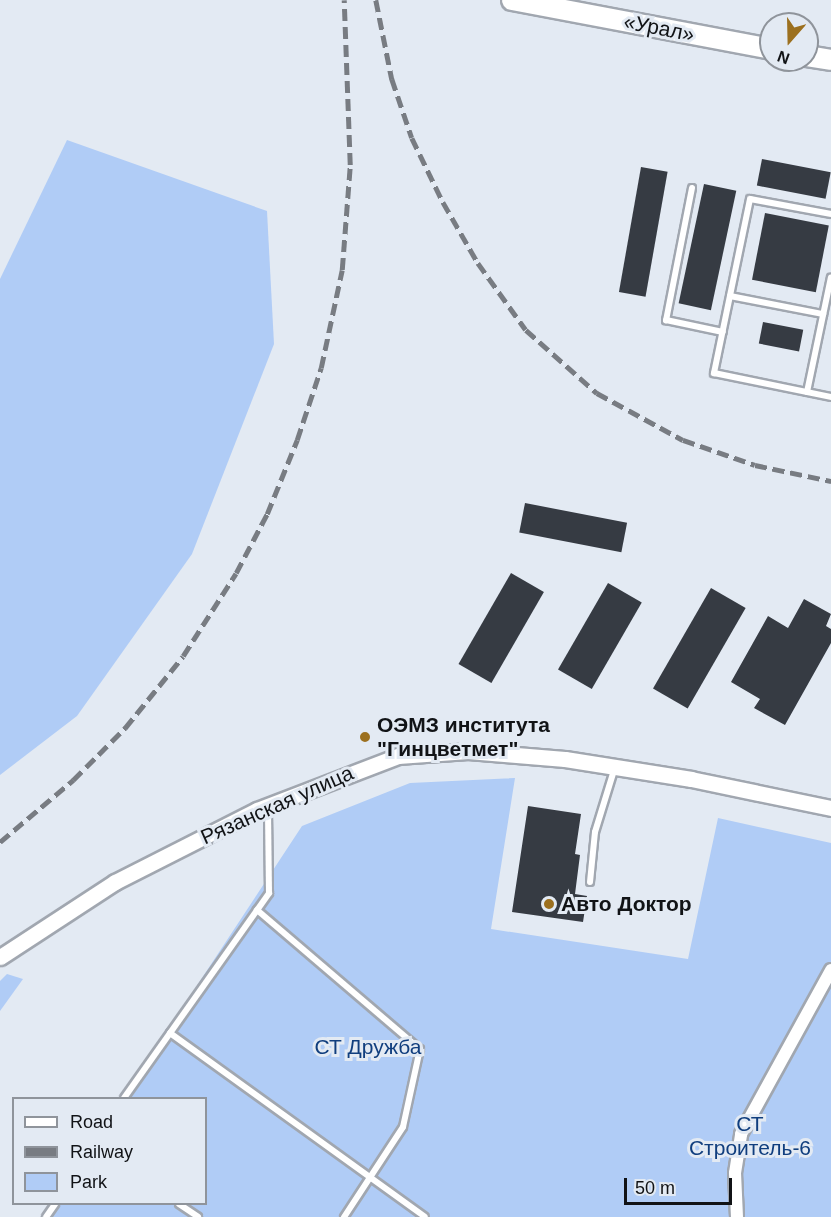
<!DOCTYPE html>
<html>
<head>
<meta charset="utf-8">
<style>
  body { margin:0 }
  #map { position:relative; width:831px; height:1217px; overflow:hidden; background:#e3eaf3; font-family:Helvetica,sans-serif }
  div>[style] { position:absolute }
  .green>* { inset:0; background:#b0ccf6 }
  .building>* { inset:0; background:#363b43; transform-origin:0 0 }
  .roads { filter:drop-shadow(2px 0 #a1a7b0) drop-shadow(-2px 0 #a1a7b0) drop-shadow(0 2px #a1a7b0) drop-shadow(0 -2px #a1a7b0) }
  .service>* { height:6px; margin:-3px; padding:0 3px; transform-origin:3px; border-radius:3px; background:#fff }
  .minor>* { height:12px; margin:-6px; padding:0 6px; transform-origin:6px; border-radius:6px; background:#fff }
  .tertiary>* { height:15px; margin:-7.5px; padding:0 7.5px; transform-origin:7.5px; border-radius:7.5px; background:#fff }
  .trunk>* { height:20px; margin:-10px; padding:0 10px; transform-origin:10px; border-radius:10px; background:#fff }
  .rail>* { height:4.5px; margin-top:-2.25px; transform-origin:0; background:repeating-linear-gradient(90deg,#787c82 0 12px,transparent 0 18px) }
  .dots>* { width:16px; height:16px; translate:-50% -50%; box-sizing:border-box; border:3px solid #e3eaf3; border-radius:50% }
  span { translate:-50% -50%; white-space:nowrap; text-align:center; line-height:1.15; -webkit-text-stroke:6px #e3eaf3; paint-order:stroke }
  .street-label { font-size:21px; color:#111316 }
  .poi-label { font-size:21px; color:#111316; font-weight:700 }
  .left { translate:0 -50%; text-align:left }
  .park-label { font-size:21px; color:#103e7e }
  .legend { position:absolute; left:12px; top:1097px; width:195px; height:108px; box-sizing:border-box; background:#e3eaf3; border:2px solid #8f949b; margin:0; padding:8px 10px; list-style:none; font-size:18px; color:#111316 }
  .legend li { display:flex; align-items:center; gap:12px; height:30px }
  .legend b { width:30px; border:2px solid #8f949b }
  .north { position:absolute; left:759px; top:12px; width:60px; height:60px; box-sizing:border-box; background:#e3eaf3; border:2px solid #8f949b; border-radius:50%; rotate:200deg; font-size:16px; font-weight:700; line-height:24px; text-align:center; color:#111316 }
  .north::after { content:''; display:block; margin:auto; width:21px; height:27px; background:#9c701f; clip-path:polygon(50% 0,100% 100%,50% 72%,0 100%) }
  .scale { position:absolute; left:624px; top:1178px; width:108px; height:27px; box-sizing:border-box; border:3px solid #111316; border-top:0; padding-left:8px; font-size:18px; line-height:21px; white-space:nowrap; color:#111316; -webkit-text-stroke:4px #e3eaf3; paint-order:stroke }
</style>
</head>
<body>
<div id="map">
  <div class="green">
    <i style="clip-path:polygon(67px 140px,267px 211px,274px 344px,192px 554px,77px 716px,0 775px,0 279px)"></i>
    <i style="clip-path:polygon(515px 778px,491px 929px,688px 959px,718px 818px,831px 843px,831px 1217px,46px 1217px,55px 1204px,206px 1204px,206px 1098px,123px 1098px,302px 826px,410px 783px)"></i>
    <i style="clip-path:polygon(7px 974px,23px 979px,0 1011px,0 981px)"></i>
  </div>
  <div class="building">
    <i style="left:762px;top:159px;width:70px;height:27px;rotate:11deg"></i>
    <i style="left:641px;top:167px;width:27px;height:127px;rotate:10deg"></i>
    <i style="left:704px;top:184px;width:33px;height:122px;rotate:12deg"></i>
    <i style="left:765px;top:213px;width:65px;height:68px;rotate:11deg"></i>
    <i style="left:763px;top:322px;width:41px;height:22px;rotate:11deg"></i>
    <i style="left:525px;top:503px;width:104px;height:30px;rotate:11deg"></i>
    <i style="left:511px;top:573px;width:38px;height:105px;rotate:30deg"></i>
    <i style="left:608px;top:583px;width:39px;height:100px;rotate:30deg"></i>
    <i style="left:711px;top:588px;width:40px;height:116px;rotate:30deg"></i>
    <i style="clip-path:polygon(804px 599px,831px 614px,826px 626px,831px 629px,831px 643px,785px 725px,754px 708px,760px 699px,731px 682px,768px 616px,788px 628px)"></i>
    <i style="clip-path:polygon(528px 806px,581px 814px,575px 854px,580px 855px,575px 894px,587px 896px,583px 922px,512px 912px)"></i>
  </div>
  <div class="roads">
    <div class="service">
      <i style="left:692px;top:188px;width:135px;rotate:101.1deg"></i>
      <i style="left:666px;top:320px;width:58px;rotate:11.9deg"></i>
      <i style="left:831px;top:214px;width:82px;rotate:-169.5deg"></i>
      <i style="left:750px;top:199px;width:178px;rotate:101.7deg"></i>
      <i style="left:714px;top:373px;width:119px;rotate:11.6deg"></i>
      <i style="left:730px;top:296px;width:95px;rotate:11deg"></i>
      <i style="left:807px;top:392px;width:117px;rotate:-78.2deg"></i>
      <i style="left:590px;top:882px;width:50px;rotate:-84.3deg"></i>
      <i style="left:595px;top:832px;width:68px;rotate:-72.9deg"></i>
      <i style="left:257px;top:910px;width:214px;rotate:40.5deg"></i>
      <i style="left:420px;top:1049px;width:80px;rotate:102.3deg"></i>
      <i style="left:403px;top:1127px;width:108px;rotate:123.2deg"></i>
      <i style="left:170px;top:1033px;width:314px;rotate:35.8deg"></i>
      <i style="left:124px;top:1098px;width:251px;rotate:-54.7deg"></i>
      <i style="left:269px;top:893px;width:87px;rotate:-90.7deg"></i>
      <i style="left:179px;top:1204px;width:23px;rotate:34deg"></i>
      <i style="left:46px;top:1217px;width:16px;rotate:-55deg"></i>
    </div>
    <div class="minor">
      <i style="left:737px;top:1217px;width:44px;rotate:-92.6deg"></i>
      <i style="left:735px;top:1173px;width:39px;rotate:-81deg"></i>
      <i style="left:741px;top:1134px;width:187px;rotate:-61.2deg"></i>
    </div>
    <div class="tertiary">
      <i style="left:0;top:957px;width:137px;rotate:-33.1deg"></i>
      <i style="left:115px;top:882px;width:159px;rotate:-26.9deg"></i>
      <i style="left:257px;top:810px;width:151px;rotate:-21deg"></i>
      <i style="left:398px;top:756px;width:70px;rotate:-4.1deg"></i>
      <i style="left:468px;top:751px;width:97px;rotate:4.7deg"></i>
      <i style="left:565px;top:759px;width:128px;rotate:9deg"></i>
      <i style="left:691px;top:779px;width:143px;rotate:11.7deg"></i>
    </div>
    <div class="trunk">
      <i style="left:512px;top:0;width:264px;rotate:10.7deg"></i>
      <i style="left:807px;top:56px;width:24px;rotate:9deg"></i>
    </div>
  </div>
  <div class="rail">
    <i style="left:376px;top:0;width:81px;rotate:78.6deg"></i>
    <i style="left:392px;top:79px;width:62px;rotate:71.3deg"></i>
    <i style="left:412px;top:138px;width:71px;rotate:64.2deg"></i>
    <i style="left:443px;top:202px;width:70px;rotate:60.2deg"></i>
    <i style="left:478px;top:263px;width:82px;rotate:54.4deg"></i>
    <i style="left:526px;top:330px;width:95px;rotate:41.6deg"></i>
    <i style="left:597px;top:393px;width:98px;rotate:28.7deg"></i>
    <i style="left:683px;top:440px;width:76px;rotate:19.1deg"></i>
    <i style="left:755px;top:465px;width:78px;rotate:11.9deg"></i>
    <i style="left:0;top:842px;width:96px;rotate:-40.3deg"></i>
    <i style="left:73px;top:780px;width:74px;rotate:-45deg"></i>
    <i style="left:125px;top:728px;width:92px;rotate:-51.1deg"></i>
    <i style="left:183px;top:656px;width:98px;rotate:-57.4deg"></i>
    <i style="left:236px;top:573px;width:67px;rotate:-62.3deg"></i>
    <i style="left:267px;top:514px;width:80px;rotate:-67.9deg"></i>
    <i style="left:297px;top:440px;width:76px;rotate:-71.6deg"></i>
    <i style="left:321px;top:368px;width:100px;rotate:-77.9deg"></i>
    <i style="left:342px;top:270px;width:105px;rotate:-85.6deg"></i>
    <i style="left:350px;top:165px;width:165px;rotate:-92.1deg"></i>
  </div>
  <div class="dots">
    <i style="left:365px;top:737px;background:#9c701f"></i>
    <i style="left:549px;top:904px;background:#9c701f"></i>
  </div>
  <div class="street-label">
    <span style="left:659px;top:28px;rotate:11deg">«Урал»</span>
    <span style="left:277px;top:805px;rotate:-24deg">Рязанская улица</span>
  </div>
  <div class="poi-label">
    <span class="left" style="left:377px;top:737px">ОЭМЗ института<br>"Гинцветмет"</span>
    <span class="left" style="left:561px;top:904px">Авто Доктор</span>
  </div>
  <div class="park-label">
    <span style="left:368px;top:1047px">СТ Дружба</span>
    <span style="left:750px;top:1136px">СТ<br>Строитель-6</span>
  </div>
  <ul class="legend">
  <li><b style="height:8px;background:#fff"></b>Road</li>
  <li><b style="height:8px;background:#787c82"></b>Railway</li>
  <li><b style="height:16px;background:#b0ccf6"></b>Park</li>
  </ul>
  <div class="north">N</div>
  <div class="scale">50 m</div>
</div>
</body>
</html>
